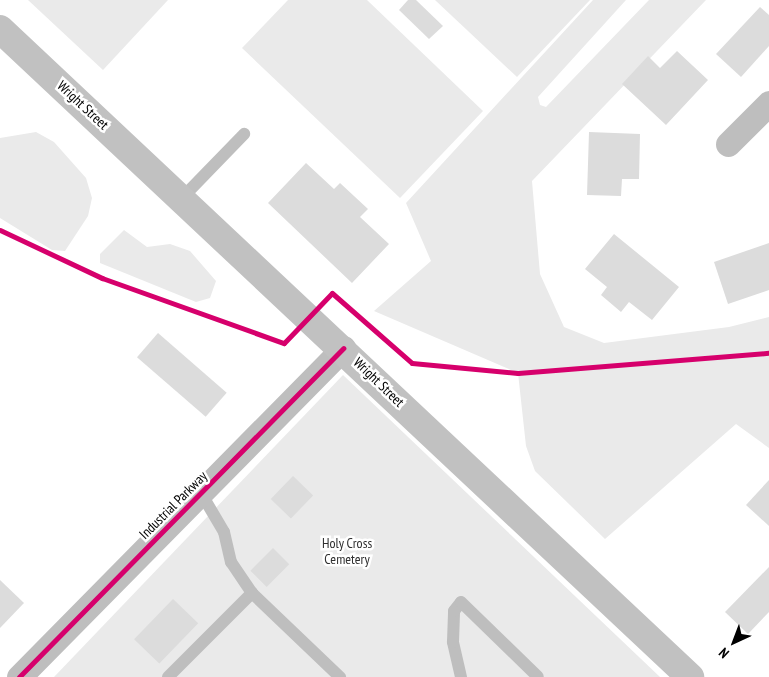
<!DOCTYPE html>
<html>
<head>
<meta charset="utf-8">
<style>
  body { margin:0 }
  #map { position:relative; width:769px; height:677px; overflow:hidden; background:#fff; font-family:"PT Sans Narrow",sans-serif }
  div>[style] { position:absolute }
  .green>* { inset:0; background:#eaeaea }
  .building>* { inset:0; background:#dcdcdc; transform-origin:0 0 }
  .lane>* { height:12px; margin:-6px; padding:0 6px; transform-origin:6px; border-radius:6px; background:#bebebe }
  .street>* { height:25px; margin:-12.5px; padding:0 12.5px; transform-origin:12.5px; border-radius:12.5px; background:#bebebe }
  .secondary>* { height:28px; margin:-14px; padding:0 14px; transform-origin:14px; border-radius:14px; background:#c1c1c1 }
  .cycleway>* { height:5px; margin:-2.5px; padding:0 2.5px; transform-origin:2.5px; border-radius:2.5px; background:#d6006c }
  span { translate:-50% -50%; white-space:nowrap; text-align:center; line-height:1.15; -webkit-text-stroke:5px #fff; paint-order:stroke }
  .street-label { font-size:14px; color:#000 }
  .park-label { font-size:14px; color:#2f2f2f }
  .north { position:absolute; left:709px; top:617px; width:50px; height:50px; -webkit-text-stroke:4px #fff; paint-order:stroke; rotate:223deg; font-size:14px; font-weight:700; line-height:20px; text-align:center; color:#000 }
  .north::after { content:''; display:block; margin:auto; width:18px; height:22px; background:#000; clip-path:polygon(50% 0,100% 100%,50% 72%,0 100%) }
</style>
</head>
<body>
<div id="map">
  <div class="green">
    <i style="clip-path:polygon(28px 0,168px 0,103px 70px)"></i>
    <i style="clip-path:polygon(288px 0,367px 0,483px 111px,400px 198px,242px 48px)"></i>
    <i style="clip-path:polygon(435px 0,590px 0,517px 77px)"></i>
    <i style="clip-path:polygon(593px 0,626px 0,538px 97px,540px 105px,546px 107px,649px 0,706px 0,532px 181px,540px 274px,564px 327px,604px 343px,729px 327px,769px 317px,769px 448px,736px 424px,605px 539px,535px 471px,526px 446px,518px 373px,374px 311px,431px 261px,406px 203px)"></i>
    <i style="clip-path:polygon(36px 132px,54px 142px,86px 178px,92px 198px,88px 216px,65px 251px,52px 250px,0 218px,0 138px)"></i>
    <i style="clip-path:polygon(124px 230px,147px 247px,170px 244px,190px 251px,216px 281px,210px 298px,196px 302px,100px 263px,100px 254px)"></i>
    <i style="clip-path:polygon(343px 375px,660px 677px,54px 677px)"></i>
  </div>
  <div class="building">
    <i style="clip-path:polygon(408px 0,416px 0,443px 26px,429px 39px,399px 10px)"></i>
    <i style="clip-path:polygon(760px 7px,769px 15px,769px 46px,741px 77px,716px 54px)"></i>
    <i style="clip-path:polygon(677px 51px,708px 80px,666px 125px,622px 84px,648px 56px,660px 68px)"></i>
    <i style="clip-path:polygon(589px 132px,640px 134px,639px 179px,622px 179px,621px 196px,587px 195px)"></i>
    <i style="clip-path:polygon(306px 163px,334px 189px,340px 183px,368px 209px,360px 217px,389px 244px,352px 283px,268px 203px)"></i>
    <i style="clip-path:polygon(614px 234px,679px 287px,652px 320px,629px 302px,621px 312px,601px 295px,607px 287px,585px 269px)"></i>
    <i style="clip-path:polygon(769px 243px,769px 290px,728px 304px,714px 262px)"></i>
    <i style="left:158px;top:333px;width:91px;height:32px;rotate:41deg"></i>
    <i style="left:293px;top:476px;width:28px;height:32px;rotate:44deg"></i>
    <i style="clip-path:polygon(769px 480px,769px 526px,746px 505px)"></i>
    <i style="left:273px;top:548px;width:23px;height:32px;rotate:45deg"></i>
    <i style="clip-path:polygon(769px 567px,769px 612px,748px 634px,725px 612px)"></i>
    <i style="clip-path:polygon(0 580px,24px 603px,0 628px)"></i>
    <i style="left:173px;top:599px;width:35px;height:56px;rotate:44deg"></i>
  </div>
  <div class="lane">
    <i style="left:183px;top:197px;width:88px;rotate:-45.9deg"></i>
    <i style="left:201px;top:493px;width:45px;rotate:59.5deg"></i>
    <i style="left:224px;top:532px;width:31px;rotate:77deg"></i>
    <i style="left:231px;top:562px;width:37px;rotate:56deg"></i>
    <i style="left:168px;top:677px;width:119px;rotate:-45deg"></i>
    <i style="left:252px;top:593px;width:122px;rotate:43.7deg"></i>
    <i style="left:461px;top:677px;width:36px;rotate:-103deg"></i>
    <i style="left:453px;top:642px;width:31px;rotate:-88deg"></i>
    <i style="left:454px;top:611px;width:11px;rotate:-52deg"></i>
    <i style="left:461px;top:602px;width:107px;rotate:44.2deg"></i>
  </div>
  <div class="street">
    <i style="left:728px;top:144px;width:58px;rotate:-45deg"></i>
    <i style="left:19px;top:677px;width:462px;rotate:-45.4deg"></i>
  </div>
  <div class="secondary">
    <i style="left:0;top:29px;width:947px;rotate:43.2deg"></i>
  </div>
  <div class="cycleway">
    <i style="left:0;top:230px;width:113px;rotate:25.2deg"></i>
    <i style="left:102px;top:278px;width:193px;rotate:19.7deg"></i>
    <i style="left:284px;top:343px;width:69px;rotate:-46.2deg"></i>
    <i style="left:332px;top:293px;width:106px;rotate:41.2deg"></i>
    <i style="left:412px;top:363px;width:106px;rotate:5.4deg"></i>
    <i style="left:518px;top:373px;width:252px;rotate:-4.6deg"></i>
    <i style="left:19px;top:677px;width:462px;rotate:-45.4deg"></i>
  </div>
  <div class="street-label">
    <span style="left:83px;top:105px;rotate:43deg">Wright Street</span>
    <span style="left:379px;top:382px;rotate:44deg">Wright Street</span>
    <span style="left:173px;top:505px;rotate:-45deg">Industrial Parkway</span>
  </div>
  <div class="park-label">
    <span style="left:347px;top:551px">Holy Cross<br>Cemetery</span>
  </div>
  <div class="north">N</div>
</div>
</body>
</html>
